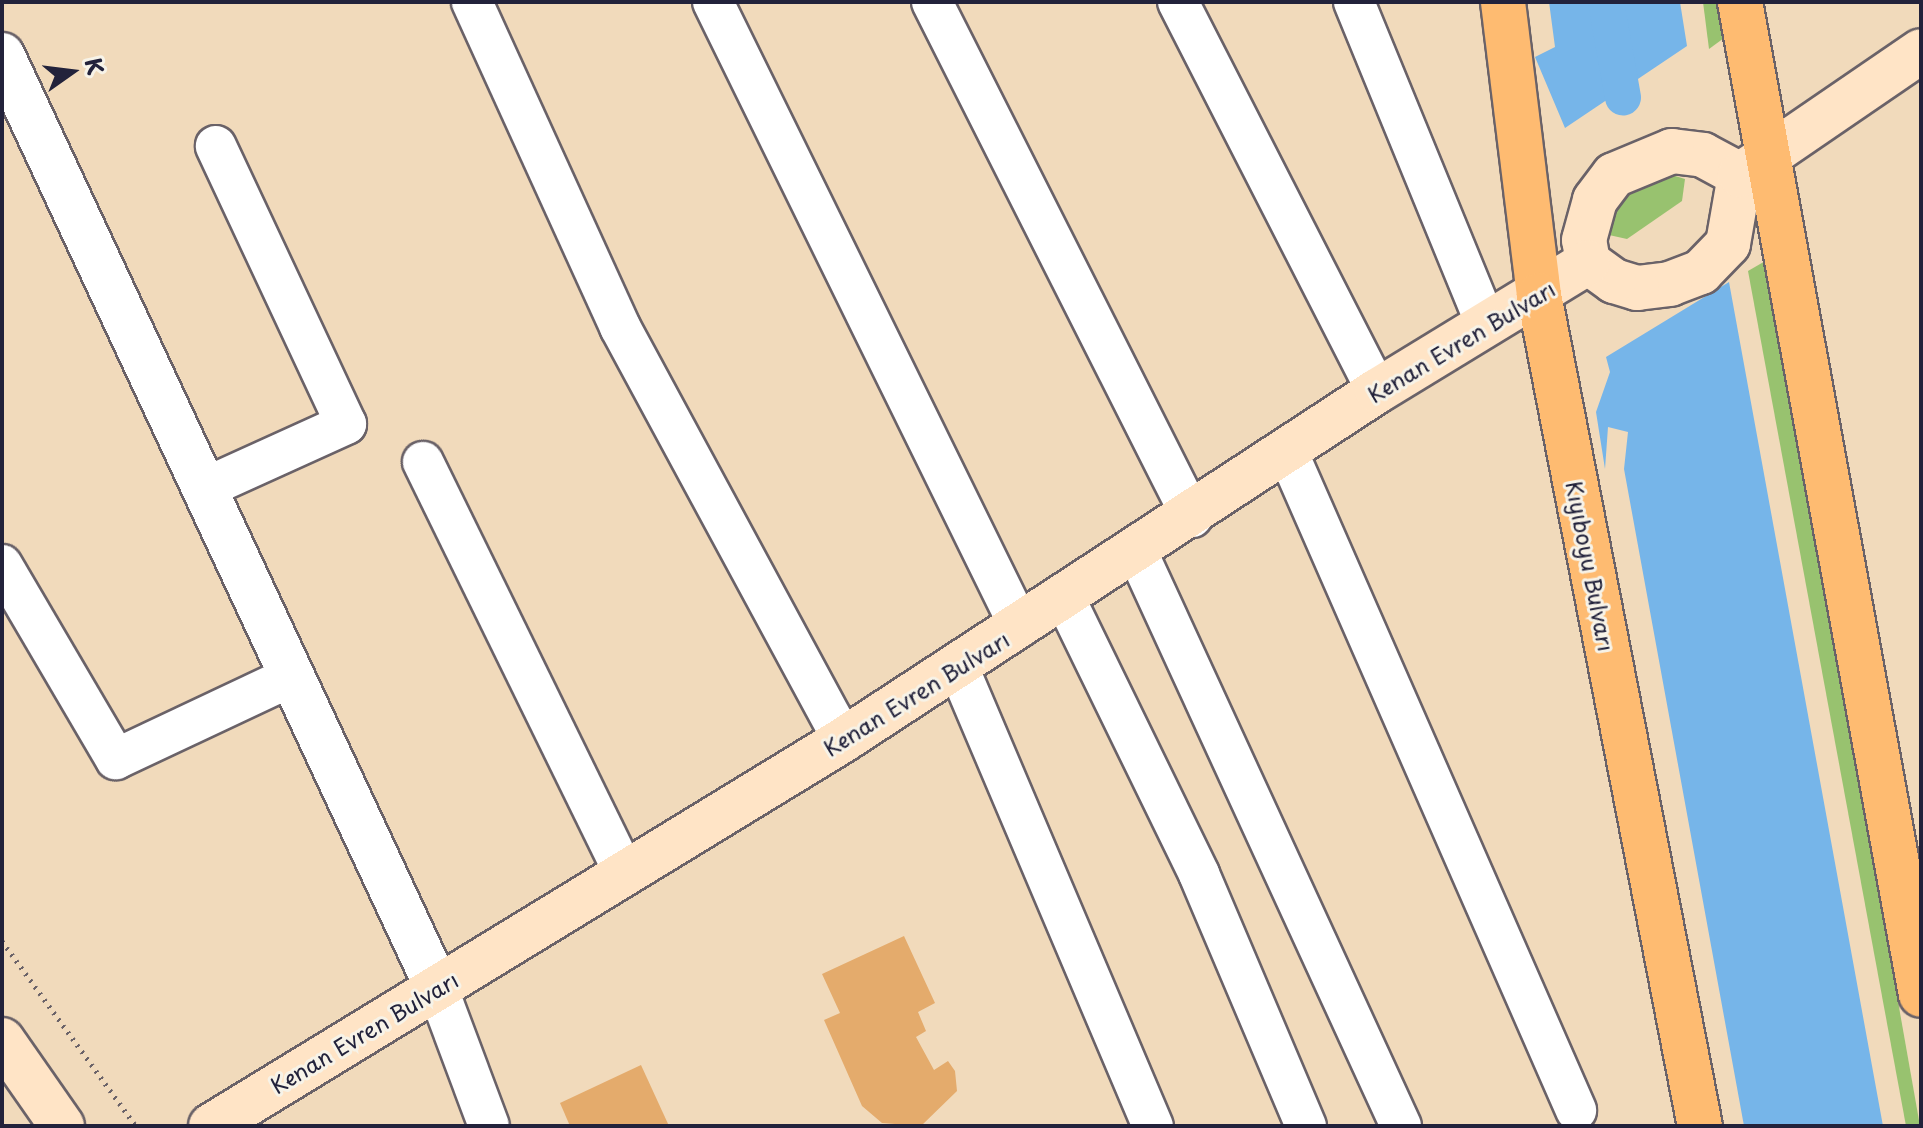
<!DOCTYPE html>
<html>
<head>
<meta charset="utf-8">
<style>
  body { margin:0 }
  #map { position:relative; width:1923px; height:1128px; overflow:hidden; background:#f1dabb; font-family:"Playpen Sans",sans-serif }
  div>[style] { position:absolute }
  .green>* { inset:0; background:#98c26f }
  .water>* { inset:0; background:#76b5e9 }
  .canal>* { height:36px; margin:-18px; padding:0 18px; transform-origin:18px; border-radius:18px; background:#76b5e9 }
  .building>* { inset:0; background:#e4ab6c }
  .path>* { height:5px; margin-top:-2.5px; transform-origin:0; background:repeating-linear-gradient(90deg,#6a6268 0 2px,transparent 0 8px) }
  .roads { filter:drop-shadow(2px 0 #6a6268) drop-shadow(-2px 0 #6a6268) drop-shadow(0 2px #6a6268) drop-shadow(0 -2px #6a6268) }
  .minor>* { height:40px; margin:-20px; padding:0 20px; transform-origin:20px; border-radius:20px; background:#fff }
  .tertiary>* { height:44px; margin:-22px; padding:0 22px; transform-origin:22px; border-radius:22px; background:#fff }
  .secondary>* { height:44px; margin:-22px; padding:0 22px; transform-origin:22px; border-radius:22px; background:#ffe4c6 }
  .primary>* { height:44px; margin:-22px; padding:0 22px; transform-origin:22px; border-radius:22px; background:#febb71 }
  span { translate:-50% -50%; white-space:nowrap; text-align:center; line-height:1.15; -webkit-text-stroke:6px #f7f3e8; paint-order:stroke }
  .street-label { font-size:22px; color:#22223b }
  .frame { position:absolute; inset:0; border:4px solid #22223b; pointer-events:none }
  .north { position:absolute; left:32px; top:32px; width:80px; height:80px; -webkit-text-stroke:6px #f7f3e8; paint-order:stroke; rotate:76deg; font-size:22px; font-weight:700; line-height:32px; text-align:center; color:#22223b }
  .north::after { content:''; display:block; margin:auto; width:28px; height:36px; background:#22223b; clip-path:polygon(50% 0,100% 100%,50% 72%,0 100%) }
</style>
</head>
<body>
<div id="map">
  <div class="green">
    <i style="clip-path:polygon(1703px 2px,1719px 2px,1724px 38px,1709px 49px)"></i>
    <i style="clip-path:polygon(1656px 170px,1685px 179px,1682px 201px,1627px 239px,1609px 235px,1609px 202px)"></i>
    <i style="clip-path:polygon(1767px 260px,1920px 1126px,1906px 1126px,1748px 271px)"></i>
  </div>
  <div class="water">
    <i style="clip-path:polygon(1549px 2px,1680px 2px,1687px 46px,1565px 128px,1535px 57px,1555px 47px)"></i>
    <i style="clip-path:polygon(1729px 282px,1883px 1126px,1744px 1126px,1624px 469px,1628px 432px,1608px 427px,1605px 469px,1596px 412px,1610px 372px,1606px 357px)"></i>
  </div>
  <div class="canal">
    <i style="left:1606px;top:2px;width:97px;rotate:79.9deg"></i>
  </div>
  <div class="building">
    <i style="clip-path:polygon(904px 936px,935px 1003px,918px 1012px,926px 1031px,916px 1037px,934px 1070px,948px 1061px,955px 1071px,957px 1091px,921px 1126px,882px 1123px,862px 1106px,824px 1020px,840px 1013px,822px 974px)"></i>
    <i style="clip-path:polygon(641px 1065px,669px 1126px,570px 1126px,560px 1103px)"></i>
  </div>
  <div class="path">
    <i style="left:2px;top:941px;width:228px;rotate:54.1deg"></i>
  </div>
  <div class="roads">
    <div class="minor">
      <i style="left:472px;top:2px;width:357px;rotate:65.5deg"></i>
      <i style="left:620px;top:327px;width:469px;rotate:61.6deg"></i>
      <i style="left:713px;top:2px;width:696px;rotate:63.84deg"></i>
      <i style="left:932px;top:2px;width:577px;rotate:63.21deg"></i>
      <i style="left:1178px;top:2px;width:437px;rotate:62.9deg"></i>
      <i style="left:1354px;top:2px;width:346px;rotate:67.7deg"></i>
      <i style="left:1287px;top:451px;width:720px;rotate:66.32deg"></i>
      <i style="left:423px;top:462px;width:458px;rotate:63.9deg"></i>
      <i style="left:205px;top:488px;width:155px;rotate:-24.4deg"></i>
      <i style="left:346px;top:424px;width:307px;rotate:-115.1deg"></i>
      <i style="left:1137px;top:552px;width:632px;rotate:65.3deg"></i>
      <i style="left:2px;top:565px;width:225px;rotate:59.6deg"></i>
      <i style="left:116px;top:759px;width:195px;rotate:-25.2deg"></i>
      <i style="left:1065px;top:599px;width:306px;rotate:64deg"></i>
      <i style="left:1199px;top:874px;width:274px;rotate:67deg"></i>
      <i style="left:958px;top:667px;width:499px;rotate:67deg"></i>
      <i style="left:437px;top:987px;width:148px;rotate:69.5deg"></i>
    </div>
    <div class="tertiary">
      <i style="left:2px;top:55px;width:1029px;rotate:64.98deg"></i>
    </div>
    <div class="secondary">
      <i style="left:1672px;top:151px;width:31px;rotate:7deg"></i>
      <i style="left:1703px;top:155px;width:42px;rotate:28.4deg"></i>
      <i style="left:1740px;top:175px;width:70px;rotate:99.9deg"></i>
      <i style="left:1728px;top:244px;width:39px;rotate:134deg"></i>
      <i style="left:1701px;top:272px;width:33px;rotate:159deg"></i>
      <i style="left:1670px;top:284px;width:33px;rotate:173deg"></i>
      <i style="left:1637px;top:288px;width:24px;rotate:-163deg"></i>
      <i style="left:1614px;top:281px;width:32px;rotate:-144deg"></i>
      <i style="left:1588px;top:262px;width:22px;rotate:-100deg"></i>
      <i style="left:1584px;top:240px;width:41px;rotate:-74.6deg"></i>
      <i style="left:1595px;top:200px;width:31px;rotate:-53deg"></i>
      <i style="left:1614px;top:175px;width:63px;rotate:-22.5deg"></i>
      <i style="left:1740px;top:175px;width:219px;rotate:-34.4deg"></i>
      <i style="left:2px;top:1040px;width:105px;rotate:55.1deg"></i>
      <i style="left:211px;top:1126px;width:741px;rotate:-31.41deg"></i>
      <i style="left:843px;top:740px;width:638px;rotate:-33.17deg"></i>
      <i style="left:1377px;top:391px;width:247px;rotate:-31.4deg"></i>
    </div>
    <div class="primary">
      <i style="left:1503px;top:2px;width:295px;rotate:83deg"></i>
      <i style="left:1539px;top:295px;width:846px;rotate:79.04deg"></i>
      <i style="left:1740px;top:2px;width:1009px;rotate:79.67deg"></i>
    </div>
  </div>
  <div class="street-label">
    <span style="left:1461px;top:341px;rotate:-31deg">Kenan Evren Bulvarı</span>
    <span style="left:1591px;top:566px;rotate:79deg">Kıyıboyu Bulvarı</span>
    <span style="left:916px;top:693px;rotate:-32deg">Kenan Evren Bulvarı</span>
    <span style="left:364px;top:1032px;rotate:-31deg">Kenan Evren Bulvarı</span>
  </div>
  <div class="frame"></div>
  <div class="north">K</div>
</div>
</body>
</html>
